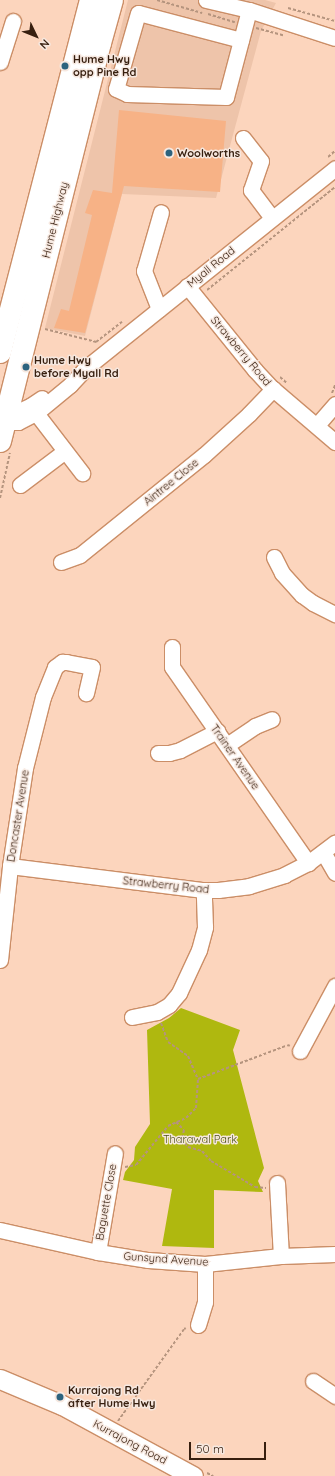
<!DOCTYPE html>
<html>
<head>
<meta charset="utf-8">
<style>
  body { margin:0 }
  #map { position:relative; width:335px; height:1476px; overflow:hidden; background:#fcd5bd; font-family:Quicksand,sans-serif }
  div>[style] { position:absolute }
  .built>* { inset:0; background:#eec4aa }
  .green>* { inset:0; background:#afb80f }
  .building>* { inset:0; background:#f7b286 }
  .path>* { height:2px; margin-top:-1px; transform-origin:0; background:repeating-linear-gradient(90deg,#b5947e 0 3px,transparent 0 5px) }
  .roads { filter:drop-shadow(1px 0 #cb8e67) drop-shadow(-1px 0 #cb8e67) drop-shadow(0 1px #cb8e67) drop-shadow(0 -1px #cb8e67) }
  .minor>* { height:15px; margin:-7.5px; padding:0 7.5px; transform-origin:7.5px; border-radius:7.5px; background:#fff }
  .major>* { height:19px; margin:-9.5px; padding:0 9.5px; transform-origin:9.5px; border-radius:9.5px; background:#fff }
  .highway>* { height:22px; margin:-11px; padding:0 11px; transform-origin:11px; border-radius:11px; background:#fff }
  .dots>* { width:11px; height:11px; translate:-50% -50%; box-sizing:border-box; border:2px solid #f6e8e0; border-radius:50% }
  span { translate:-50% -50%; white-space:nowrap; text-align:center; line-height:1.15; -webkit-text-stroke:3px #f6e8e0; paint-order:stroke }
  .poi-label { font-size:11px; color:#371f0f; font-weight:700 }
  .left { translate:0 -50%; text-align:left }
  .street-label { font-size:11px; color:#371f0f }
  .park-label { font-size:11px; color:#4b4f15 }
  .north { position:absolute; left:16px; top:16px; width:40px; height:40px; -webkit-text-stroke:3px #f6e8e0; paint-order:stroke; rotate:133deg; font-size:11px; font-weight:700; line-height:16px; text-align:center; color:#371f0f }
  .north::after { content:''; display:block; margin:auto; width:14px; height:18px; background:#371f0f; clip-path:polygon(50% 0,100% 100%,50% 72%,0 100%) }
  .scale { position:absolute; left:189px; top:1442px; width:77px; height:18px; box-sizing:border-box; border:2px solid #371f0f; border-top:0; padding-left:5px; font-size:12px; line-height:14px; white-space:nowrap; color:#371f0f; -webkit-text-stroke:3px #f6e8e0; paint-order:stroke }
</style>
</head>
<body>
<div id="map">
  <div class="built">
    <i style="clip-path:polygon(128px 0,265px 0,276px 3px,261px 31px,216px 198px,122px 194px,85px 336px,45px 328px)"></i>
  </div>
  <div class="green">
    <i style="clip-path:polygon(181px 1008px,240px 1030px,233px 1050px,264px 1168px,258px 1181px,263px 1192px,214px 1190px,214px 1248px,162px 1246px,172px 1189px,123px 1180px,125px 1172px,134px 1160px,135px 1147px,150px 1124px,147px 1030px,169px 1018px)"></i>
  </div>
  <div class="building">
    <i style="clip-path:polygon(119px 110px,226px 121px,220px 192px,124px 186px,85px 333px,54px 328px,61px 309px,69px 311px,92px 215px,85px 213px,93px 190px,112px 193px)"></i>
  </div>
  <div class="path">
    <i style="left:157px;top:0;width:47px;rotate:16.1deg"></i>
    <i style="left:288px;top:8px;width:49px;rotate:15.5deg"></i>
    <i style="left:208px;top:14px;width:28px;rotate:17deg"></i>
    <i style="left:256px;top:28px;width:28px;rotate:15deg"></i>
    <i style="left:328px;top:157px;width:9px;rotate:-41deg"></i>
    <i style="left:207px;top:290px;width:164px;rotate:-38.8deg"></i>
    <i style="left:45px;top:329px;width:53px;rotate:14.3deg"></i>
    <i style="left:96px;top:342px;width:33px;rotate:-38deg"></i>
    <i style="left:280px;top:377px;width:9px;rotate:41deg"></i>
    <i style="left:332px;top:393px;width:9px;rotate:-69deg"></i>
    <i style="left:0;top:498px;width:46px;rotate:-77.5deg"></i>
    <i style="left:161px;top:1023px;width:20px;rotate:70deg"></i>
    <i style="left:168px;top:1042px;width:24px;rotate:35deg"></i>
    <i style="left:188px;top:1056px;width:25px;rotate:67deg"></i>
    <i style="left:198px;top:1079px;width:96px;rotate:-20.7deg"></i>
    <i style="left:288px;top:1045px;width:2px;rotate:27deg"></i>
    <i style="left:176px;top:1122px;width:11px;rotate:45deg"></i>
    <i style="left:184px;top:1130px;width:9px;rotate:103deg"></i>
    <i style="left:182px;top:1139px;width:10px;rotate:53deg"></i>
    <i style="left:188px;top:1147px;width:15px;rotate:16deg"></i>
    <i style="left:202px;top:1151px;width:13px;rotate:48deg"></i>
    <i style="left:211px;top:1161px;width:51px;rotate:30.6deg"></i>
    <i style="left:255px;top:1187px;width:11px;rotate:5deg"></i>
    <i style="left:162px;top:1135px;width:20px;rotate:11deg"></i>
    <i style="left:125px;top:1167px;width:11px;rotate:-10deg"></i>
    <i style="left:136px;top:1165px;width:50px;rotate:-50.6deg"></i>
    <i style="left:168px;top:1126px;width:20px;rotate:-24deg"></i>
    <i style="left:186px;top:1118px;width:14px;rotate:-45deg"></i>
    <i style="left:196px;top:1108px;width:29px;rotate:-86deg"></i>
    <i style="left:118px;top:1421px;width:113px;rotate:-54.3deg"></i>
    <i style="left:184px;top:1329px;width:2px;rotate:-27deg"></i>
    <i style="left:207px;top:1473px;width:7px;rotate:27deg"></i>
  </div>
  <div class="roads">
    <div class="minor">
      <i style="left:206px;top:0;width:44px;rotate:13.1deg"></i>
      <i style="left:249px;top:10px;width:90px;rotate:18deg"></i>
      <i style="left:241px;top:40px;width:106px;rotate:-165.3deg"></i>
      <i style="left:138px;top:13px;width:79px;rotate:106.1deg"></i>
      <i style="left:116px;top:89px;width:12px;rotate:24deg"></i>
      <i style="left:127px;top:94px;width:99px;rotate:1.7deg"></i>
      <i style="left:226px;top:97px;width:90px;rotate:-75.2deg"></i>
      <i style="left:0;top:62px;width:43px;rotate:-72.4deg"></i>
      <i style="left:243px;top:138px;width:29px;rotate:52deg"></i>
      <i style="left:261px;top:161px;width:31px;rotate:109deg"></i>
      <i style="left:251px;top:190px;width:35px;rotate:53deg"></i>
      <i style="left:187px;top:286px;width:108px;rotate:51deg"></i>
      <i style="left:255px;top:370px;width:26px;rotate:47deg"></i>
      <i style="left:273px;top:389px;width:82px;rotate:40.5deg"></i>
      <i style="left:159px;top:309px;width:41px;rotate:-111.5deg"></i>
      <i style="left:144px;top:271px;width:61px;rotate:-73.9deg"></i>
      <i style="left:36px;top:413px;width:76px;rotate:52.5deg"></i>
      <i style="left:0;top:416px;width:5px;rotate:11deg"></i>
      <i style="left:5px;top:417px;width:9px;rotate:32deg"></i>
      <i style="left:13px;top:422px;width:5px"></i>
      <i style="left:18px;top:422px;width:20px;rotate:-27deg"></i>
      <i style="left:36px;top:413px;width:44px;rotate:-39.5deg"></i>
      <i style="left:70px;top:385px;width:25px;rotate:-47deg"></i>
      <i style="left:87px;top:367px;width:318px;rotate:-38.7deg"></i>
      <i style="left:5px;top:417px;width:27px;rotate:-24deg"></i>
      <i style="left:30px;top:406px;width:14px;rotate:-34deg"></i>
      <i style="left:317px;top:425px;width:28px;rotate:-49deg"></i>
      <i style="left:20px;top:485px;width:56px;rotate:-37.1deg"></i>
      <i style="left:274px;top:557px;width:18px;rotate:63deg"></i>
      <i style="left:282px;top:573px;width:30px;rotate:48deg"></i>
      <i style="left:302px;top:595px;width:14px;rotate:36deg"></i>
      <i style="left:313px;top:603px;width:25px;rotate:27deg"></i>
      <i style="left:61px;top:562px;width:20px;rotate:-20deg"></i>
      <i style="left:80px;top:555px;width:159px;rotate:-38.9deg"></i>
      <i style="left:204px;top:455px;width:61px;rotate:-42.3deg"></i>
      <i style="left:249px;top:414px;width:35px;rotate:-46deg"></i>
      <i style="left:172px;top:647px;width:20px;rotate:90deg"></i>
      <i style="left:172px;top:667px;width:239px;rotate:55.2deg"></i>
      <i style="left:227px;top:745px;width:34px;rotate:-34deg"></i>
      <i style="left:255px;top:726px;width:18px;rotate:-22deg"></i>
      <i style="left:158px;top:753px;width:11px"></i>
      <i style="left:169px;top:753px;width:11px;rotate:-15deg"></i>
      <i style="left:180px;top:750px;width:42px;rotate:-27.2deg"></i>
      <i style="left:323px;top:852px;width:24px;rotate:60deg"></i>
      <i style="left:10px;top:866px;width:195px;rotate:7.1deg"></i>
      <i style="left:204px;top:890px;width:14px"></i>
      <i style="left:218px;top:890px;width:31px;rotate:-7deg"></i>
      <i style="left:249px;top:886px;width:37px;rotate:-17deg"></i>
      <i style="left:284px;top:875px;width:27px;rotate:-27deg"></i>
      <i style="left:308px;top:863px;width:34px;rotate:-37deg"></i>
      <i style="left:0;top:960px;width:95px;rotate:-83.9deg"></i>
      <i style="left:10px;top:866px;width:99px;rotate:-81.3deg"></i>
      <i style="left:25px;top:768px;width:73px;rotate:-75.8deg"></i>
      <i style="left:43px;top:697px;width:32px;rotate:-68deg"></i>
      <i style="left:55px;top:667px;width:9px;rotate:-36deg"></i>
      <i style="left:62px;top:662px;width:4px"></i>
      <i style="left:66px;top:662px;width:26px;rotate:11deg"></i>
      <i style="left:92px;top:667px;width:27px;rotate:103deg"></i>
      <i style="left:132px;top:1017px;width:25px;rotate:-11deg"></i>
      <i style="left:157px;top:1012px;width:14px;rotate:-30deg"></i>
      <i style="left:169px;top:1005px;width:16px;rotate:-50deg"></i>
      <i style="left:179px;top:993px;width:47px;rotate:-65.1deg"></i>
      <i style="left:199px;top:950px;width:24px;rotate:-75deg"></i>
      <i style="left:205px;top:927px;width:37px;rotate:-92deg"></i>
      <i style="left:300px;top:1051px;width:74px;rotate:-61.7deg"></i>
      <i style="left:277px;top:1183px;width:73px;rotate:86.9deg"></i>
      <i style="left:0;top:1230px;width:100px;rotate:12.7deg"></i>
      <i style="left:98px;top:1252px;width:51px;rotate:9.1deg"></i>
      <i style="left:148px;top:1260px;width:57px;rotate:4deg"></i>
      <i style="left:205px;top:1264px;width:76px;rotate:-6deg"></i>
      <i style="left:281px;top:1256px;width:54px;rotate:-2.1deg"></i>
      <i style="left:98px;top:1252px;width:100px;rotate:-80.3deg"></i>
      <i style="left:198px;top:1325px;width:24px;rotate:-73deg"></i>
      <i style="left:205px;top:1302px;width:38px;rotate:-90deg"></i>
      <i style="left:313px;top:1381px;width:27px;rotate:34deg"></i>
    </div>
    <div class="major">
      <i style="left:0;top:1379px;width:67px;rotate:22.8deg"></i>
      <i style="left:62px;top:1405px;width:149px;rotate:28.5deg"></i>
    </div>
    <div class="highway">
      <i style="left:0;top:352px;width:364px;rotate:-75.5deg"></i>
      <i style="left:0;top:441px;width:410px;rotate:-75.9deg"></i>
      <i style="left:100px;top:43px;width:45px;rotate:-74.4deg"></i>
    </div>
  </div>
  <div class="dots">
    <i style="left:65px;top:66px;background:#2d637e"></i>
    <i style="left:169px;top:153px;background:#2d637e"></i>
    <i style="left:26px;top:367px;background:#2d637e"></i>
    <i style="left:60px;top:1397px;background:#2d637e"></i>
  </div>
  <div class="poi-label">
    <span class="left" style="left:73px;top:66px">Hume Hwy<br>opp Pine Rd</span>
    <span class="left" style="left:177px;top:153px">Woolworths</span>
    <span class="left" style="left:34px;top:367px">Hume Hwy<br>before Myall Rd</span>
    <span class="left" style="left:68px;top:1397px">Kurrajong Rd<br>after Hume Hwy</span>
  </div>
  <div class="street-label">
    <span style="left:55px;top:220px;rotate:-76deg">Hume Highway</span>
    <span style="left:211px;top:267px;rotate:-39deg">Myall Road</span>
    <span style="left:241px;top:351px;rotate:50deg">Strawberry Road</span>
    <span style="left:171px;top:482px;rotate:-39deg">Aintree Close</span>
    <span style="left:235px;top:757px;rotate:55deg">Trainer Avenue</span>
    <span style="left:18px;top:816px;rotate:-81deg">Doncaster Avenue</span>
    <span style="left:166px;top:885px;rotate:6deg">Strawberry Road</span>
    <span style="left:106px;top:1202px;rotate:-80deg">Baguette Close</span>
    <span style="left:166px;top:1259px;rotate:4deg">Gunsynd Avenue</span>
    <span style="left:130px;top:1442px;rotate:28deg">Kurrajong Road</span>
  </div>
  <div class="park-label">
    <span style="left:200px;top:1139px">Tharawal Park</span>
  </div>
  <div class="north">N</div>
  <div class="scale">50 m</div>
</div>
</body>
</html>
